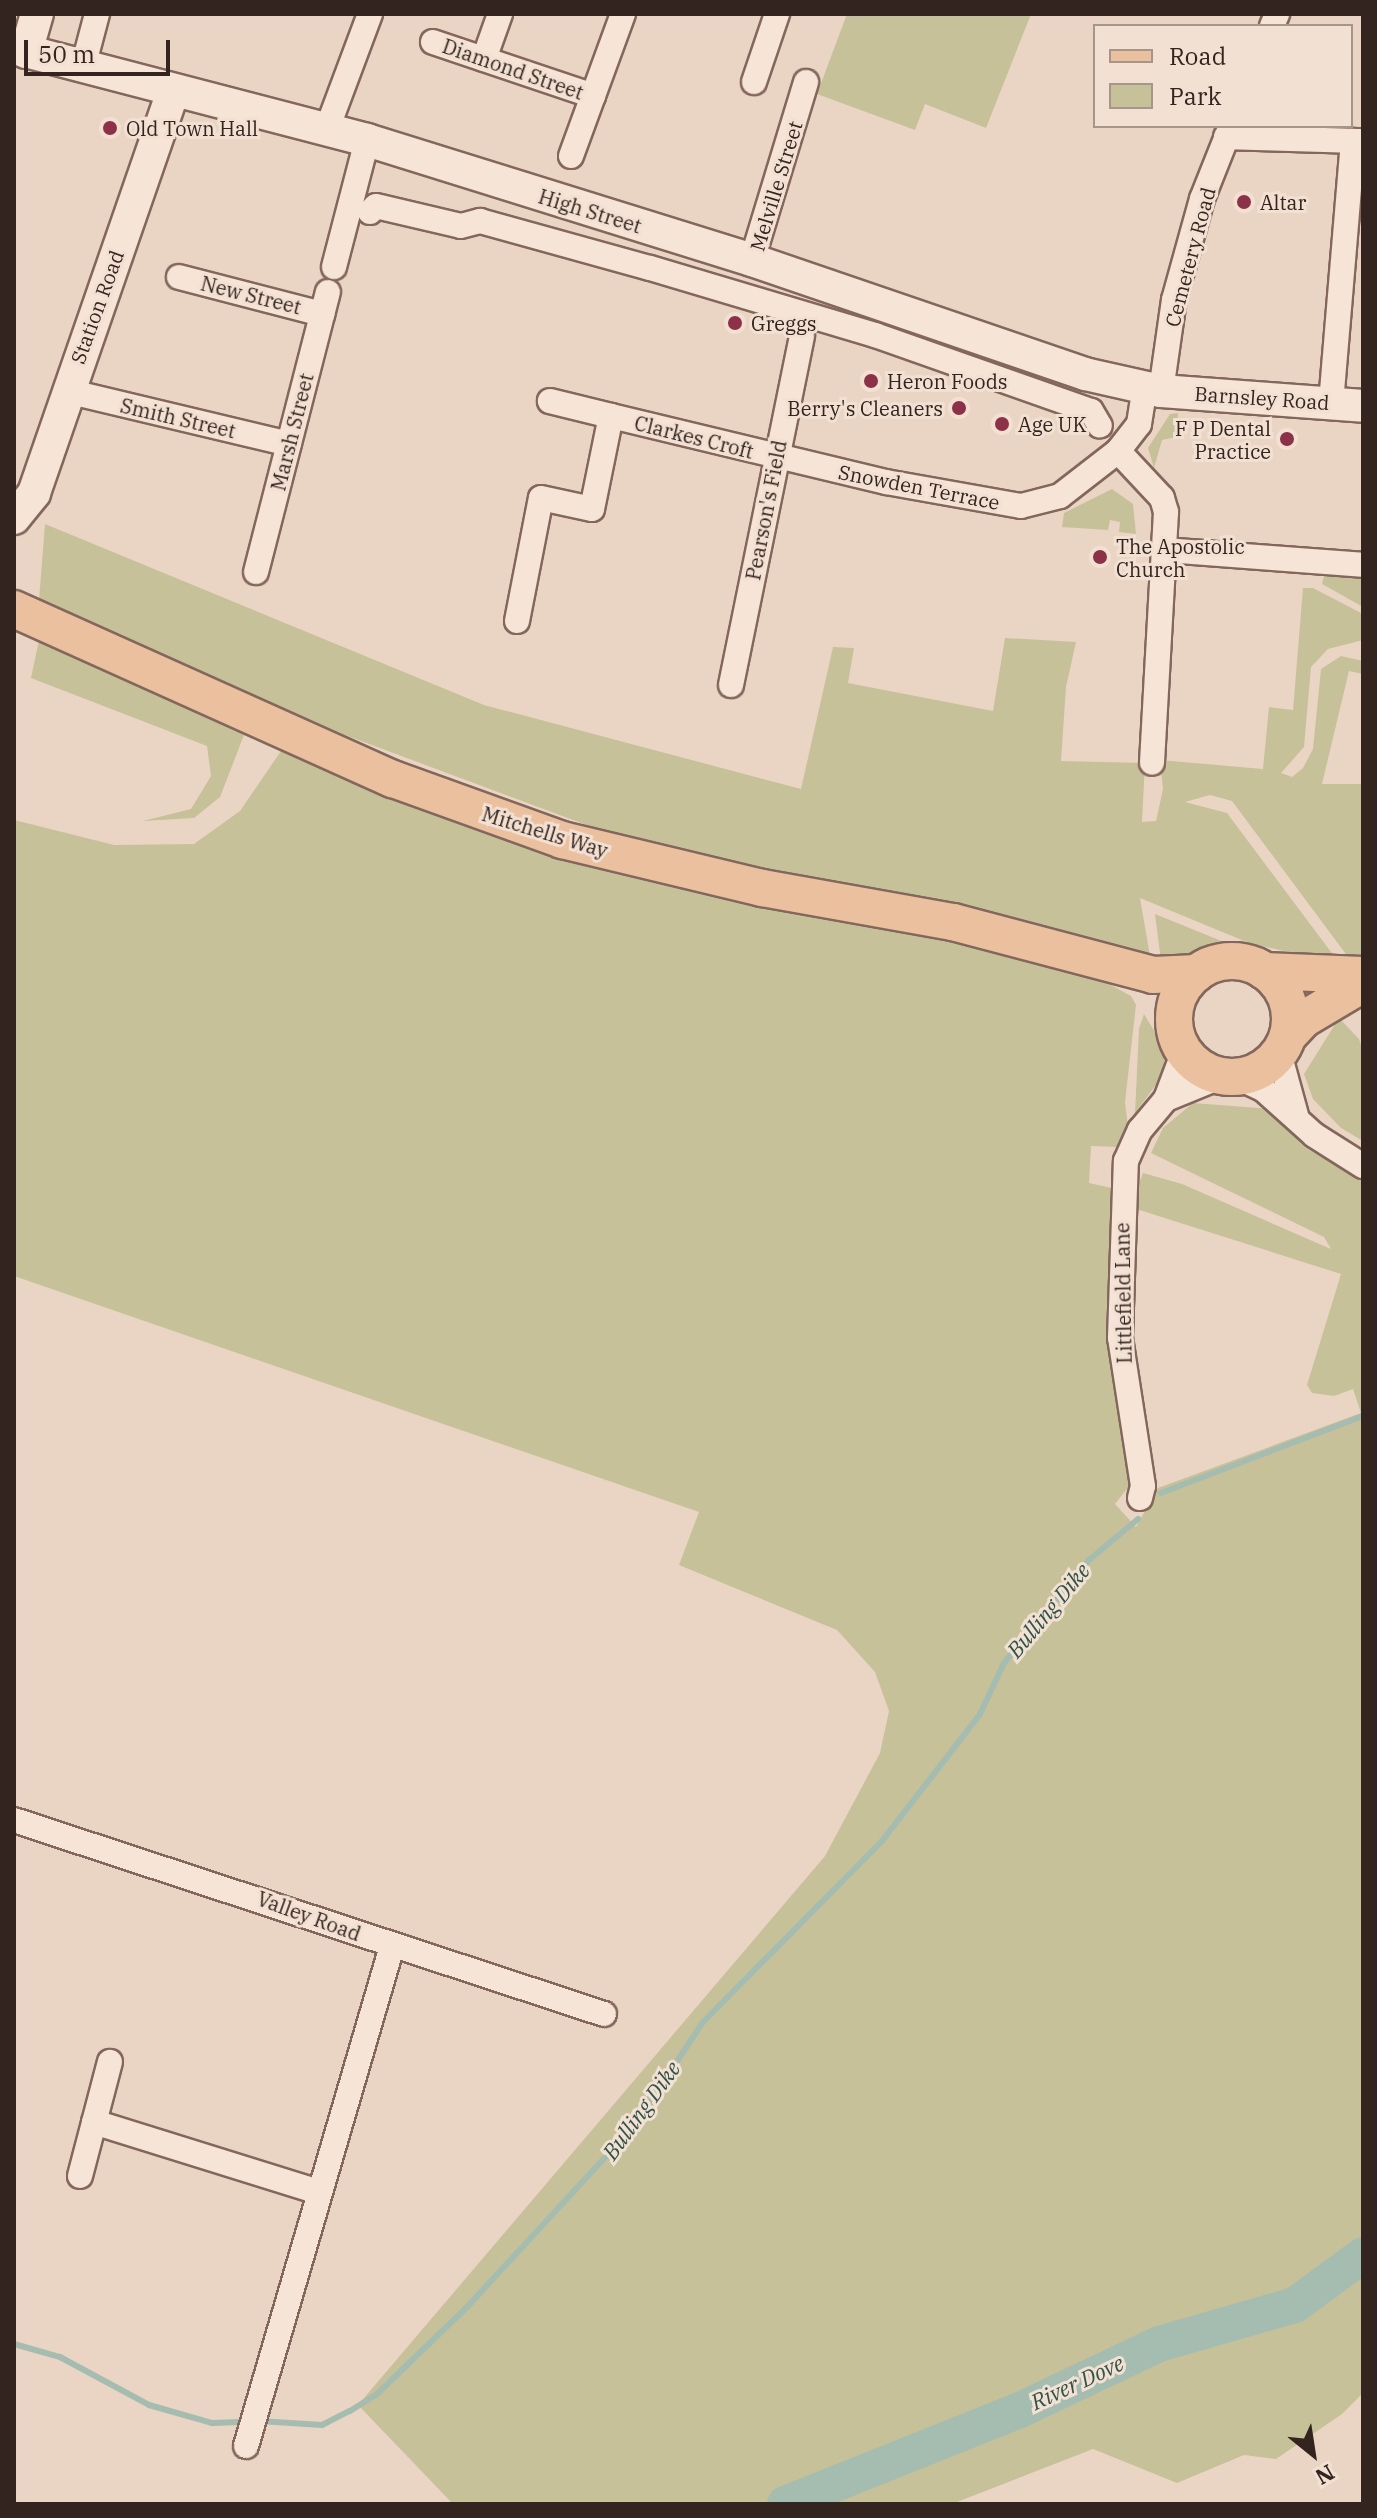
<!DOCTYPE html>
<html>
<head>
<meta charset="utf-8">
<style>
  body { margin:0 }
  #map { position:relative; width:1377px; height:2518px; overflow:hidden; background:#ead5c4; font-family:"IBM Plex Serif",serif }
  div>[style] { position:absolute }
  .green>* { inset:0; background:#c7c199 }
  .stream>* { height:6px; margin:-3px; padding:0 3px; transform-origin:3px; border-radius:3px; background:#a5bdb0 }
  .river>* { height:36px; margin:-18px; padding:0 18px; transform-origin:18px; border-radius:18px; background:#a5bdb0 }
  .roads { filter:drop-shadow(2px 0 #83675c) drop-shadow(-2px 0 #83675c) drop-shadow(0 2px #83675c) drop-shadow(0 -2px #83675c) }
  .street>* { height:24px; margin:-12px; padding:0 12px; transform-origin:12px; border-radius:12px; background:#f6e4d6 }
  .secondary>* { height:32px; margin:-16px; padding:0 16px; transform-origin:16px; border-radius:16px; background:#f6e4d6 }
  .primary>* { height:36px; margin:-18px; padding:0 18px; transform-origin:18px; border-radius:18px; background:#eac09e }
  .primary>.ring { margin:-18px; padding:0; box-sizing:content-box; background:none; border:36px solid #eac09e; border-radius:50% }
  .dots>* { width:22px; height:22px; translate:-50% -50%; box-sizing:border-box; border:4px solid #f2e1d2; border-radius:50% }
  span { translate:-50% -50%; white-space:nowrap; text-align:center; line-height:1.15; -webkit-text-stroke:6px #f2e1d2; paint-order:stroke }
  .street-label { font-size:20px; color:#34241f }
  .poi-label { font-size:20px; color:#34241f }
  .left { translate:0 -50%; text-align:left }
  .right { translate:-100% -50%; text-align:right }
  .water-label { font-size:22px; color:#2f5348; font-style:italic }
  .frame { position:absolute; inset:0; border:16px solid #34241f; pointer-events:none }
  .legend { position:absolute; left:1093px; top:24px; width:260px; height:104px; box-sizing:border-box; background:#f2e1d2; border:2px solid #a6958a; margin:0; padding:10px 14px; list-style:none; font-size:24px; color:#34241f }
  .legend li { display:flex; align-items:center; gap:16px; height:40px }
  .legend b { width:40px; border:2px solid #a6958a }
  .north { position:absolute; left:1273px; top:2414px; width:80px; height:80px; -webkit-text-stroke:6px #f2e1d2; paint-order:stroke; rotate:150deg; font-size:22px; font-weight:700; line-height:32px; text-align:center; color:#34241f }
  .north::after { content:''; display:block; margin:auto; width:28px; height:36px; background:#34241f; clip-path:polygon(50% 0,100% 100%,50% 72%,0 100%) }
  .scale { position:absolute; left:24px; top:40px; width:146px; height:36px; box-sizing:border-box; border:4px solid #34241f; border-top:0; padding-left:10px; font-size:24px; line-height:28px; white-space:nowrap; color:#34241f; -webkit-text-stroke:6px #f2e1d2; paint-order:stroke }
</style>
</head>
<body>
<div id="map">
  <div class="green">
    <i style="clip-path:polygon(847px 14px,1031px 14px,986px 128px,925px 104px,915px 130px,817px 94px)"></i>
    <i style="clip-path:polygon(1178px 413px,1177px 437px,1162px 440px,1154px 468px,1148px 448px,1170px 414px)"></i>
    <i style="clip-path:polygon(1112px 489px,1133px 504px,1136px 534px,1119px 532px,1120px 522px,1110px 520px,1108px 530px,1062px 527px,1064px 513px)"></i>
    <i style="clip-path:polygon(45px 524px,484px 705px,801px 789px,833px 647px,854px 648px,848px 683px,993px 711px,1005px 638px,1076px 642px,1066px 687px,1061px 761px,1145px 763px,1142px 822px,1156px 821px,1163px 789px,1160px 760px,1263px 769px,1269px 707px,1293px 710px,1303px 588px,1313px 588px,1363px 614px,1363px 640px,1328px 649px,1311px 667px,1304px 747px,1281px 773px,1292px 777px,1303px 768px,1313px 749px,1321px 669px,1341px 656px,1363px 661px,1363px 674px,1349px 671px,1322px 784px,1363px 784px,1363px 963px,1354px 965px,1232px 801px,1210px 795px,1185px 802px,1227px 813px,1340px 964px,1249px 943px,1140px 898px,1151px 962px,675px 858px,345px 735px,39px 600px)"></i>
    <i style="clip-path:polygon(1324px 576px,1363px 579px,1363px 607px,1322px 584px)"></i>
    <i style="clip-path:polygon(39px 640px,244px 735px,220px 797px,194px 818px,143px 821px,191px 809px,211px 776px,207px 746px,31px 678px)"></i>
    <i style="clip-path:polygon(281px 751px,629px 872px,921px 932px,1091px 974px,1131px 996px,1136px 1005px,1125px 1102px,1128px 1127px,1119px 1147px,1091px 1146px,1089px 1183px,1112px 1188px,1106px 1327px,1130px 1485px,1115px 1504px,1136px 1527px,1158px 1488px,1361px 1413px,1353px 1389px,1334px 1396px,1312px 1393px,1307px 1385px,1341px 1274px,1130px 1207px,1143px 1173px,1182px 1184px,1331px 1249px,1324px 1237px,1151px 1153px,1163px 1128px,1193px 1103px,1273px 1109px,1304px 1147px,1363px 1181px,1363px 2393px,1342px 2414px,1276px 2459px,1244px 2455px,1177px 2483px,1093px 2449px,952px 2504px,453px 2504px,358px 2405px,825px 1856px,880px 1753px,889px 1711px,875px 1672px,837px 1630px,679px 1565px,699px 1512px,14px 1276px,14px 820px,114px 845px,194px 844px,240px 811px)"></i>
    <i style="clip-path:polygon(1155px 914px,1224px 942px,1188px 957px,1161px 961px)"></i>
    <i style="clip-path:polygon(1144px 1014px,1165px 1049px,1164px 1074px,1135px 1113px,1139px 1029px)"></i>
    <i style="clip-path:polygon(1339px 1018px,1359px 1039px,1363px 1051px,1363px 1141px,1341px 1128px,1313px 1099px,1304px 1074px)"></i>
  </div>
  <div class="stream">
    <i style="left:1161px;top:1493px;width:216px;rotate:-20.9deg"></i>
    <i style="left:14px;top:2344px;width:48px;rotate:15.8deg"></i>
    <i style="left:60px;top:2357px;width:101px;rotate:28.3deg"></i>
    <i style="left:149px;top:2405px;width:66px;rotate:15.9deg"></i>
    <i style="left:212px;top:2423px;width:36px;rotate:-2deg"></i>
    <i style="left:259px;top:2421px;width:63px;rotate:3.6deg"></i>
    <i style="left:322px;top:2425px;width:31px;rotate:-27deg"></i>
    <i style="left:350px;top:2411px;width:31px;rotate:-32deg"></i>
    <i style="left:376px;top:2395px;width:127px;rotate:-44deg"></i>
    <i style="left:467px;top:2307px;width:246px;rotate:-47.3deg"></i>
    <i style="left:634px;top:2126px;width:125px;rotate:-56.4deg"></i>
    <i style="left:703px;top:2022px;width:255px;rotate:-45.3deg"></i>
    <i style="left:882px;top:1841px;width:160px;rotate:-52.3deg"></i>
    <i style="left:980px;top:1714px;width:56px;rotate:-64.8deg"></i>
    <i style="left:1004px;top:1663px;width:134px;rotate:-50.5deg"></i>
    <i style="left:1089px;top:1560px;width:64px;rotate:-39.9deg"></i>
  </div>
  <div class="river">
    <i style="left:785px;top:2504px;width:251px;rotate:-21.8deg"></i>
    <i style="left:1018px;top:2411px;width:156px;rotate:-25.4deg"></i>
    <i style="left:1159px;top:2344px;width:141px;rotate:-16deg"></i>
    <i style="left:1295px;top:2305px;width:84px;rotate:-36.3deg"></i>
  </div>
  <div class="roads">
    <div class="street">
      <i style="left:1272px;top:26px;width:13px;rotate:-67deg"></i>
      <i style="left:433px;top:42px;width:169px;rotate:18.6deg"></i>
      <i style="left:484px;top:59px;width:48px;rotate:-70.4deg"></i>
      <i style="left:83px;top:67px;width:55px;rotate:-75.2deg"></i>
      <i style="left:754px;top:82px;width:72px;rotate:-71.3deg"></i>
      <i style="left:327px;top:129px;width:123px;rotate:-69.5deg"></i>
      <i style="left:1226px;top:137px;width:137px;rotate:1.7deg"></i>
      <i style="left:571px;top:156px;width:151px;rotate:-69.9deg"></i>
      <i style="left:370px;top:212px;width:8px;rotate:-45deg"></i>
      <i style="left:376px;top:206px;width:87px;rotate:13.2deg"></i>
      <i style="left:461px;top:226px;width:20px;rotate:-15deg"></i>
      <i style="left:480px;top:221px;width:176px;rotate:15.5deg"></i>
      <i style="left:650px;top:268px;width:235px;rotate:16.6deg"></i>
      <i style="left:875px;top:335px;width:229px;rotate:19.4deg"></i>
      <i style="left:1091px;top:411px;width:17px;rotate:59deg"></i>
      <i style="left:752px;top:260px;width:186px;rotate:-73.1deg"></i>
      <i style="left:334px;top:267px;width:131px;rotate:-75.4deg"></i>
      <i style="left:179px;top:277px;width:148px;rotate:14.5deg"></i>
      <i style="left:67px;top:391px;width:228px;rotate:13.4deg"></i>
      <i style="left:1161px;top:391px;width:92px;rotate:-81.9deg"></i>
      <i style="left:1174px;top:300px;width:105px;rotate:-74.5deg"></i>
      <i style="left:1202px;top:199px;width:79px;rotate:-68.3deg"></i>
      <i style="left:1331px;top:403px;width:263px;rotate:-85.2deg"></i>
      <i style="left:611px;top:416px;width:283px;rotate:13.5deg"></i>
      <i style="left:886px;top:482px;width:137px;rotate:10.1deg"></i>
      <i style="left:1021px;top:506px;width:40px;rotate:-14.4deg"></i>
      <i style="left:1060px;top:496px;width:73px;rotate:-37.8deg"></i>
      <i style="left:1118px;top:451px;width:34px;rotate:-52deg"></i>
      <i style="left:1139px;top:424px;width:36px;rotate:-81deg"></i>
      <i style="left:1118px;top:451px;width:64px;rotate:46.9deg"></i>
      <i style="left:1162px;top:498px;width:15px;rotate:74deg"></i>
      <i style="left:1166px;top:512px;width:251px;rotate:93.2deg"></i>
      <i style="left:1165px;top:550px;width:199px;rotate:4.3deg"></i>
      <i style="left:256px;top:572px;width:289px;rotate:-75.6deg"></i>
      <i style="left:517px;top:621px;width:125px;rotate:-79deg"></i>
      <i style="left:541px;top:498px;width:52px;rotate:12.2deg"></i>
      <i style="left:592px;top:509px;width:95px;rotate:-78.5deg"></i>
      <i style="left:611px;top:416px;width:63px;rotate:-166.2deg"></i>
      <i style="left:731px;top:685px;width:356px;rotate:-78.5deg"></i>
      <i style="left:1279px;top:1053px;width:64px;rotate:74.7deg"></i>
      <i style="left:1237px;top:1077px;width:29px;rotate:25deg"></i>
      <i style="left:1263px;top:1089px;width:69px;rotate:42deg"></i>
      <i style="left:1314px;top:1135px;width:58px;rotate:32.3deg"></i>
      <i style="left:1166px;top:1099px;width:51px;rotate:-69.4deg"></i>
      <i style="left:1140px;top:1498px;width:12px;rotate:-76deg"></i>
      <i style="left:1143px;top:1486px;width:150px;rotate:-98.8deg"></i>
      <i style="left:1120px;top:1338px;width:177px;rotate:-88.1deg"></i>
      <i style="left:1126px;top:1161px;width:34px;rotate:-66deg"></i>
      <i style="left:1140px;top:1130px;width:40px;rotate:-50deg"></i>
      <i style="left:1166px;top:1099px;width:61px;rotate:-22.3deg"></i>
      <i style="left:14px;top:1820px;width:621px;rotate:18.2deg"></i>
      <i style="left:94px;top:2122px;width:232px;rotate:17.3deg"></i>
      <i style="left:80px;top:2176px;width:118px;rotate:-75.3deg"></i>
      <i style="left:246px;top:2446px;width:521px;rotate:-73.72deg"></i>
    </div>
    <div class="secondary">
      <i style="left:14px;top:48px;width:365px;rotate:14.6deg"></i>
      <i style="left:367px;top:140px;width:403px;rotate:17.3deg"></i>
      <i style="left:752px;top:260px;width:352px;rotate:18.9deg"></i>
      <i style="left:1085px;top:374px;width:78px;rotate:12.6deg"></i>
      <i style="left:1161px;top:391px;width:203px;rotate:4.2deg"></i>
      <i style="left:26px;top:52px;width:40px;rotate:-74deg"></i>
      <i style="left:14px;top:518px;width:32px;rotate:-51deg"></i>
      <i style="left:34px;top:493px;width:425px;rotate:-70.9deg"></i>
    </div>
    <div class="primary">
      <i style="left:14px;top:609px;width:415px;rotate:24.2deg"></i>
      <i style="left:393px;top:779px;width:180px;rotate:19.8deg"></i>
      <i style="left:562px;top:840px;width:206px;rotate:13.5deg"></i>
      <i style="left:762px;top:888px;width:194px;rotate:10.1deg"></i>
      <i style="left:953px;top:922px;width:207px;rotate:14.8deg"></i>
      <i style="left:1153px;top:975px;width:44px;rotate:-2.6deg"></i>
      <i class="ring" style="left:1174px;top:961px;width:80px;height:80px"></i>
      <i style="left:1264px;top:971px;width:99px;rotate:2.3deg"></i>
      <i style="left:1288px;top:1036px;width:23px;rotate:-47deg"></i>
      <i style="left:1304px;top:1019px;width:69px;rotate:-30.7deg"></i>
    </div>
  </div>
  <div class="dots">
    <i style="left:110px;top:128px;background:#8d3148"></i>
    <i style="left:1244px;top:202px;background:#8d3148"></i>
    <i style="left:735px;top:323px;background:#8d3148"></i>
    <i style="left:871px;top:381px;background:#8d3148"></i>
    <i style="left:959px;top:408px;background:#8d3148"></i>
    <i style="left:1002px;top:424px;background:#8d3148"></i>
    <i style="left:1287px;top:439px;background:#8d3148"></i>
    <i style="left:1100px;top:557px;background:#8d3148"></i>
  </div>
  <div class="street-label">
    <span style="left:513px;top:69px;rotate:19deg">Diamond Street</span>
    <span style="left:776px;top:186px;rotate:-73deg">Melville Street</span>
    <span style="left:590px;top:211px;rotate:17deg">High Street</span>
    <span style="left:1190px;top:257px;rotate:-75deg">Cemetery Road</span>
    <span style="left:251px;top:295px;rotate:14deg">New Street</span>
    <span style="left:97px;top:307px;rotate:-70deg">Station Road</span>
    <span style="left:1262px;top:398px;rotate:4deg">Barnsley Road</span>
    <span style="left:178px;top:418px;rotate:13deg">Smith Street</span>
    <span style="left:292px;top:432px;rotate:-76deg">Marsh Street</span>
    <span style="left:694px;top:437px;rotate:14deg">Clarkes Croft</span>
    <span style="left:919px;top:487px;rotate:11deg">Snowden Terrace</span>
    <span style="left:766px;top:510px;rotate:-79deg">Pearson's Field</span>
    <span style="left:545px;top:832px;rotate:17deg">Mitchells Way</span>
    <span style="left:1123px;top:1293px;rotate:-91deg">Littlefield Lane</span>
    <span style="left:309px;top:1916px;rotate:20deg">Valley Road</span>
  </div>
  <div class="poi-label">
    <span class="left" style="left:126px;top:128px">Old Town Hall</span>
    <span class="left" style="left:1260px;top:202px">Altar</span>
    <span class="left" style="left:751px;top:323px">Greggs</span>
    <span class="left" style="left:887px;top:381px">Heron Foods</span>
    <span class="right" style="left:943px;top:408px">Berry's Cleaners</span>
    <span class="left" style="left:1018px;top:424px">Age UK</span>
    <span class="right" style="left:1271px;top:440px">F P Dental<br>Practice</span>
    <span class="left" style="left:1116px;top:558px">The Apostolic<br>Church</span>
  </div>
  <div class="water-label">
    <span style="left:1048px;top:1610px;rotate:-50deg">Bulling Dike</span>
    <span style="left:641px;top:2110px;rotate:-54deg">Bulling Dike</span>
    <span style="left:1077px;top:2382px;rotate:-25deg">River Dove</span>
  </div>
  <div class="frame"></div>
  <ul class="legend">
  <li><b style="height:10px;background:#eac09e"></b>Road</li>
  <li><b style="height:22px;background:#c7c199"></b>Park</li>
  </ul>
  <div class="north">N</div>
  <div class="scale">50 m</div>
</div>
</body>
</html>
